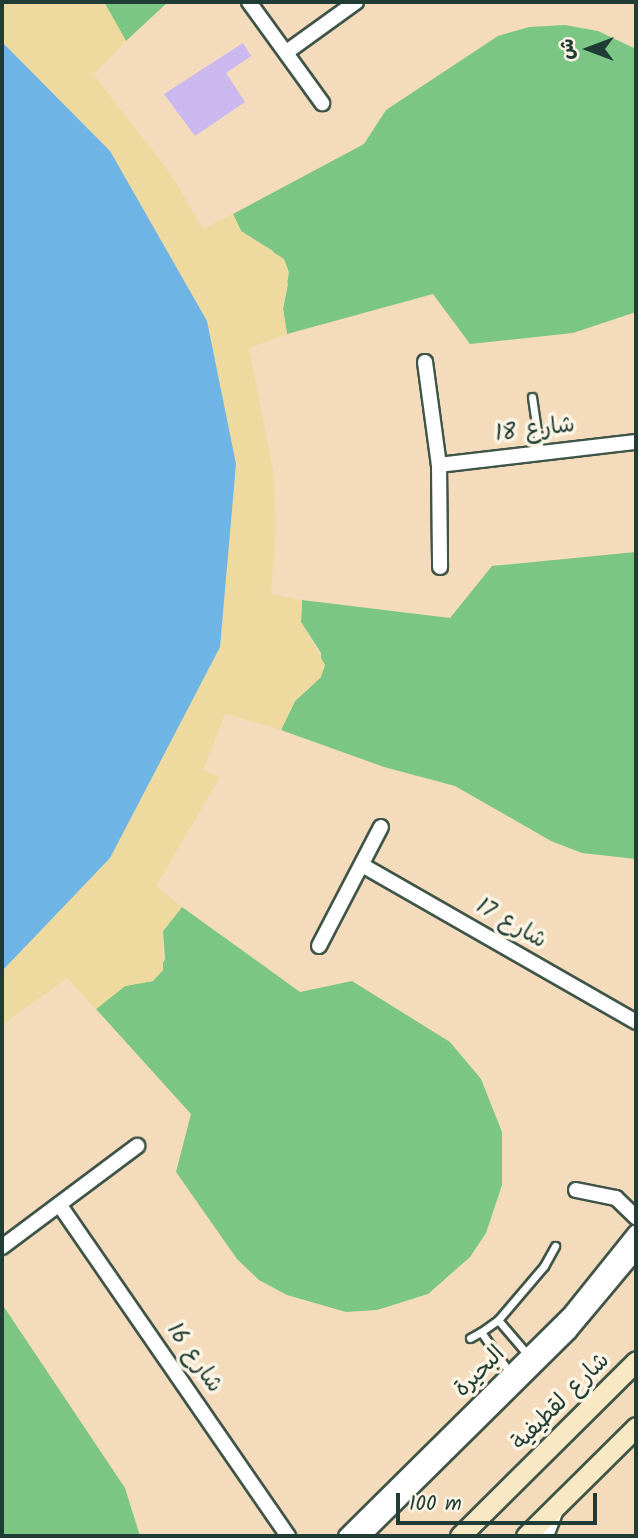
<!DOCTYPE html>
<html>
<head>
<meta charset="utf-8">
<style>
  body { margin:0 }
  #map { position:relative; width:638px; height:1538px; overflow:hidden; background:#f3dbbc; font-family:Kalam,"Playpen Sans Arabic",sans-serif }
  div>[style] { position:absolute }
  .green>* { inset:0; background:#7bc684 }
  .sand>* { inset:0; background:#eeda9e }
  .water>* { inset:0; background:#6eb4e4 }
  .building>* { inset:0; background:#cbb8ef }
  .roads { filter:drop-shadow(2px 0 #3f5548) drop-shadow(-2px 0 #3f5548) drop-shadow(0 2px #3f5548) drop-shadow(0 -2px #3f5548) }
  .lane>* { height:7px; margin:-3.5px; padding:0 3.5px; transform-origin:3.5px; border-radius:3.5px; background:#fff }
  .street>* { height:14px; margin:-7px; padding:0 7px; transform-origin:7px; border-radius:7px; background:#fff }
  .secondary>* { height:19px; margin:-9.5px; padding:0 9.5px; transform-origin:9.5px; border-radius:9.5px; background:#f8e8c3 }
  span { translate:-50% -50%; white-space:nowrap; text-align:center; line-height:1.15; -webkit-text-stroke:7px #fcf5e5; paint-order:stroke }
  .street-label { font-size:23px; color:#1f3d34 }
  .frame { position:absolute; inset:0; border:4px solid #1f3d34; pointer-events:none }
  .north { position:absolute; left:554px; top:14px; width:70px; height:70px; -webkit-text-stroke:5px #fcf5e5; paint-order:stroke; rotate:270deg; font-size:19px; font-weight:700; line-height:28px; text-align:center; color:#1f3d34 }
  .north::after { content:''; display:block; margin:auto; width:24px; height:32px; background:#1f3d34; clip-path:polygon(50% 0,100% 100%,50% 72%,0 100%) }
  .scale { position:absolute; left:396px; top:1493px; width:201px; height:32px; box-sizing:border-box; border:4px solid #1f3d34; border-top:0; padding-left:9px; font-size:21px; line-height:24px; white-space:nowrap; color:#1f3d34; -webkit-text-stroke:5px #fcf5e5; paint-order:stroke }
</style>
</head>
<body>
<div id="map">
  <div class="green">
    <i style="clip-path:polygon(104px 2px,168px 2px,126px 41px)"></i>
    <i style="clip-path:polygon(565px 25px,598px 31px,636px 49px,636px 312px,573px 333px,470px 344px,433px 294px,287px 334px,283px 309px,288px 284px,273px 251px,241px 231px,233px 214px,364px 144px,386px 110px,498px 36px,529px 27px)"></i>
    <i style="clip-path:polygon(636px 552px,636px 859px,582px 853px,551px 841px,455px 786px,384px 767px,281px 730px,295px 701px,321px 677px,321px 653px,301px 622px,302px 600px,450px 618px,492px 566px)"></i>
    <i style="clip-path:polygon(182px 907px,300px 992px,352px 981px,450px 1042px,481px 1079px,502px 1132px,502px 1185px,486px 1233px,470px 1257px,428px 1294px,377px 1310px,346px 1312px,287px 1295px,259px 1280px,237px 1259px,176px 1172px,191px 1114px,96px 1009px,125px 986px,153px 981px,165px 959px,163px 931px)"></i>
    <i style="clip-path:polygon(2px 1304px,125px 1488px,140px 1536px,2px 1536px)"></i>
  </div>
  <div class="sand">
    <i style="clip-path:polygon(2px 2px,104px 2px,126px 41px,93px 74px,170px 173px,203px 229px,233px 214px,241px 231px,284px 259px,289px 272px,283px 309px,287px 334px,249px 348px,273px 470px,276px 530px,271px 594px,302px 600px,301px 622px,325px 665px,321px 677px,295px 701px,281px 730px,225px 714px,203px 770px,220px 777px,156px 886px,182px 907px,163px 931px,163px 970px,153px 981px,125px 986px,96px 1009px,67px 978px,2px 1025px,2px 971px,110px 858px,110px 151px,2px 42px)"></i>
  </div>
  <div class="water">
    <i style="clip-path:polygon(2px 42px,110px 151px,207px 321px,236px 464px,220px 647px,110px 858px,2px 971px)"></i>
  </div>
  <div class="building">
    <i style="clip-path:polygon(243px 43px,251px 56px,226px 73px,245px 102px,195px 136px,164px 94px)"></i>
  </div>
  <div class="roads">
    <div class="lane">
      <i style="left:532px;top:397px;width:56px;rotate:81.7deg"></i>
      <i style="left:481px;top:1332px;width:21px;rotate:-35deg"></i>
      <i style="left:470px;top:1338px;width:13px;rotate:-29deg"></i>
      <i style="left:481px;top:1332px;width:50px;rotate:54.7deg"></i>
      <i style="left:528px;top:1355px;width:46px;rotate:-130.6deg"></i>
      <i style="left:498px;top:1320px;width:71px;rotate:-49.6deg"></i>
      <i style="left:544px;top:1266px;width:23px;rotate:-61deg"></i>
    </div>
    <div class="street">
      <i style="left:249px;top:2px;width:125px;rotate:54.1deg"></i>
      <i style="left:288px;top:51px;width:84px;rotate:-35.8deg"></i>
      <i style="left:425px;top:362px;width:104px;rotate:82.3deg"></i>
      <i style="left:439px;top:465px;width:102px;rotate:89.4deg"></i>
      <i style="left:439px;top:465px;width:198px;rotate:-6.7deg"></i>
      <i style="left:362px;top:865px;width:316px;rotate:29.8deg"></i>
      <i style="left:319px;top:946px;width:134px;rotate:-62.5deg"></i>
      <i style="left:576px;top:1190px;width:41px;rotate:11.3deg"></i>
      <i style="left:616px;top:1198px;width:28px;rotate:44deg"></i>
      <i style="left:61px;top:1207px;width:400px;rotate:55.4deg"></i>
      <i style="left:2px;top:1247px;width:169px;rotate:-36.8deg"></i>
      <i style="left:346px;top:1536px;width:318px;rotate:-44.7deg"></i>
      <i style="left:572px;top:1312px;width:102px;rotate:-51.3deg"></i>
      <i style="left:363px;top:1536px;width:290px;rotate:-44.7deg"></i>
      <i style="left:569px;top:1332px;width:104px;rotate:-50.1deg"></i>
      <i style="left:546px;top:1536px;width:30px;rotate:-69deg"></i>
    </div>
    <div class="secondary">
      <i style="left:460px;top:1536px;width:248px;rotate:-44.8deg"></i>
      <i style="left:526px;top:1536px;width:155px;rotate:-44.7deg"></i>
    </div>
  </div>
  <div class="street-label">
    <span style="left:535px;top:430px;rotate:-7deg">شارع 18</span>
    <span style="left:511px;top:924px;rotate:30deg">شارع 17</span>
    <span style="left:194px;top:1358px;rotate:55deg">شارع 16</span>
    <span style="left:480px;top:1372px;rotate:-45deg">البحيرة</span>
    <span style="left:561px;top:1402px;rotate:-45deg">شارع لقطيفية</span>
  </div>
  <div class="frame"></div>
  <div class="north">ش</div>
  <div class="scale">100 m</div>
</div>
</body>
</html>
